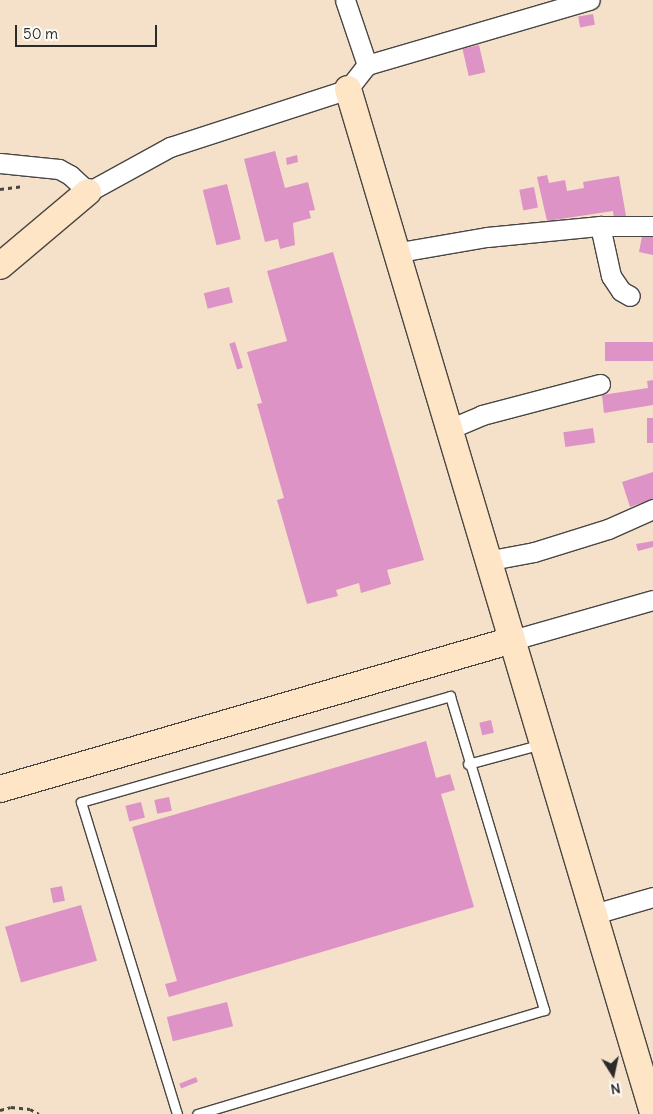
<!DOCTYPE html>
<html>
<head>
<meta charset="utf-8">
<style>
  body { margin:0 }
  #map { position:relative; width:653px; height:1114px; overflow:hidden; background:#f5e1c9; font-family:Delius,sans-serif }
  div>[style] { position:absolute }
  .building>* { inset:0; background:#dd93c5; transform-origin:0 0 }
  .path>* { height:3px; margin-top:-1.5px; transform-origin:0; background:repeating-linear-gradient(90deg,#494643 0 4px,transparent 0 8px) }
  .roads { filter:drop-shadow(1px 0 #494643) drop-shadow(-1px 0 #494643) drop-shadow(0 1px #494643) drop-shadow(0 -1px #494643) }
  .lane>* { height:9px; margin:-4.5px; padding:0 4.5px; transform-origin:4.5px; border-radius:4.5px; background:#fff }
  .street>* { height:19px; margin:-9.5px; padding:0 9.5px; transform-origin:9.5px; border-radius:9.5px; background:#fff }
  .secondary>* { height:26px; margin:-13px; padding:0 13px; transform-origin:13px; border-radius:13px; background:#fee5c5 }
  span { translate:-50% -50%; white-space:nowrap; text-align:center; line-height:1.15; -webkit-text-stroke:4px #fdfcf7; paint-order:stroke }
  .north { position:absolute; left:588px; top:1049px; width:50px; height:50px; -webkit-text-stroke:4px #fdfcf7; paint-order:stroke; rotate:170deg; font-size:14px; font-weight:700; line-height:20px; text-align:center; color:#2b2b2b }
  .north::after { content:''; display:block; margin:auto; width:18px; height:22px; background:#2b2b2b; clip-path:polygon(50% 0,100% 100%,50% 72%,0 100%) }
  .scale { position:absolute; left:15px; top:25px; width:142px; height:22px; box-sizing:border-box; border:2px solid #2b2b2b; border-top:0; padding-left:6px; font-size:15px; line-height:18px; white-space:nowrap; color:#2b2b2b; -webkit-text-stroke:4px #fdfcf7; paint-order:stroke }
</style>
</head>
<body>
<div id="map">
  <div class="building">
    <i style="left:593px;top:14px;width:11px;height:15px;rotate:80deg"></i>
    <i style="left:479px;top:45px;width:28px;height:17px;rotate:77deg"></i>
    <i style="clip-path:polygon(275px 151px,285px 188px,308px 182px,315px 210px,309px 211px,311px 218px,293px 223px,295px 245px,280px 249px,278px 239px,265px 242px,244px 159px)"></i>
    <i style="clip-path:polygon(297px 155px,298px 162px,287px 165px,286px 158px)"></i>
    <i style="clip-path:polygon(547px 175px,549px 183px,565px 180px,567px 191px,584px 188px,583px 182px,619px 176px,626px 216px,614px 219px,613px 211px,547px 221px,537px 177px)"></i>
    <i style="left:227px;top:184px;width:57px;height:25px;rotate:76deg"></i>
    <i style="left:534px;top:187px;width:21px;height:15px;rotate:79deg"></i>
    <i style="clip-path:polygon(643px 231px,653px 233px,653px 255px,639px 252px)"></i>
    <i style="clip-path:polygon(333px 252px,424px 560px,387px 570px,391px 584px,361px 593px,359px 583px,336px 590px,338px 596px,307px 604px,277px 500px,284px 498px,257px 404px,262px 403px,247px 352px,287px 341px,267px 271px)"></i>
    <i style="left:229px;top:287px;width:16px;height:26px;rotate:76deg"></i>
    <i style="left:235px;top:342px;width:27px;height:6px;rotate:73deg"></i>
    <i style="left:653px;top:342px;width:19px;height:48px;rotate:90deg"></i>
    <i style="clip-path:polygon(653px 380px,653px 405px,604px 413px,602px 395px,648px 388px,647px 381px)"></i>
    <i style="left:647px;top:418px;width:6px;height:25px"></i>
    <i style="left:593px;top:428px;width:15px;height:30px;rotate:82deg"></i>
    <i style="clip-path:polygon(653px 472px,653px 499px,630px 507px,622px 482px)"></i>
    <i style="clip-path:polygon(653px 541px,653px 547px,638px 551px,636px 544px)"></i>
    <i style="left:491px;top:720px;width:13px;height:12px;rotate:77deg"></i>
    <i style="clip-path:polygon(426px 741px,436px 778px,450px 774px,455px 790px,441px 794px,474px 907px,169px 997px,165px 984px,177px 981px,132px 827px)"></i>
    <i style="left:169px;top:797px;width:14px;height:15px;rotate:78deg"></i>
    <i style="left:141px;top:802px;width:16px;height:16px;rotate:76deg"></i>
    <i style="left:62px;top:886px;width:15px;height:12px;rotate:79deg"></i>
    <i style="left:81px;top:905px;width:58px;height:79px;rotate:74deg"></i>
    <i style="left:227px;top:1002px;width:25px;height:62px;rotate:76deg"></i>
    <i style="left:196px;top:1077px;width:5px;height:18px;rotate:68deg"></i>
  </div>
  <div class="path">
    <i style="left:0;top:189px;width:24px;rotate:-7deg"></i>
    <i style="left:0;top:1110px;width:11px;rotate:-15deg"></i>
    <i style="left:11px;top:1107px;width:19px;rotate:6deg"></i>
    <i style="left:30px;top:1109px;width:10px;rotate:29deg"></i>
  </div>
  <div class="roads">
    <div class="lane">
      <i style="left:468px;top:764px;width:77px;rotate:-15.1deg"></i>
      <i style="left:177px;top:1114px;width:326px;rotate:-107.1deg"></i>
      <i style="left:81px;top:802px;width:384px;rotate:-16deg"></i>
      <i style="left:450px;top:696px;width:328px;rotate:73.3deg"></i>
      <i style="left:544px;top:1010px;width:362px;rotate:163.3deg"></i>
    </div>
    <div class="street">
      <i style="left:345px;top:0;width:69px;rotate:71.3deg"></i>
      <i style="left:0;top:163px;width:59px;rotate:5.8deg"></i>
      <i style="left:59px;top:169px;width:13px;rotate:29deg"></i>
      <i style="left:70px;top:175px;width:25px;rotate:43deg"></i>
      <i style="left:88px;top:192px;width:94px;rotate:-28.8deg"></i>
      <i style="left:170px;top:147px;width:187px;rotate:-18deg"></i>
      <i style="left:348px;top:89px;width:31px;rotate:-52deg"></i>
      <i style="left:367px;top:65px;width:232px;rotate:-16.3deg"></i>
      <i style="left:600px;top:226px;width:51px;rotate:77.6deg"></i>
      <i style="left:611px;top:276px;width:18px;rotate:56deg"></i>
      <i style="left:621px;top:291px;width:10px;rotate:29deg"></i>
      <i style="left:394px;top:253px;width:94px;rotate:-9.8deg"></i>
      <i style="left:487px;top:237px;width:114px;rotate:-5.6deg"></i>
      <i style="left:600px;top:226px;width:53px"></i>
      <i style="left:447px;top:430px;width:38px;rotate:-23deg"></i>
      <i style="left:482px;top:415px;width:122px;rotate:-14.7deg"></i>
      <i style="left:486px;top:561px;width:49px;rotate:-10.6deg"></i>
      <i style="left:534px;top:552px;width:77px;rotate:-17.3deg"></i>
      <i style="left:608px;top:529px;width:49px;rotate:-24deg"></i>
      <i style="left:509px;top:641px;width:150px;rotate:-15.9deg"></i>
      <i style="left:594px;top:914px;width:61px;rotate:-16.1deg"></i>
    </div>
    <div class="secondary">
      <i style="left:348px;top:89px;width:1068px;rotate:73.41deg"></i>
      <i style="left:0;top:266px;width:115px;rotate:-40.1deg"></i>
      <i style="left:0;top:789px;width:530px;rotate:-16.21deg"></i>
    </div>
  </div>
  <div class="north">N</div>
  <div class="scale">50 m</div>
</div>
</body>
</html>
